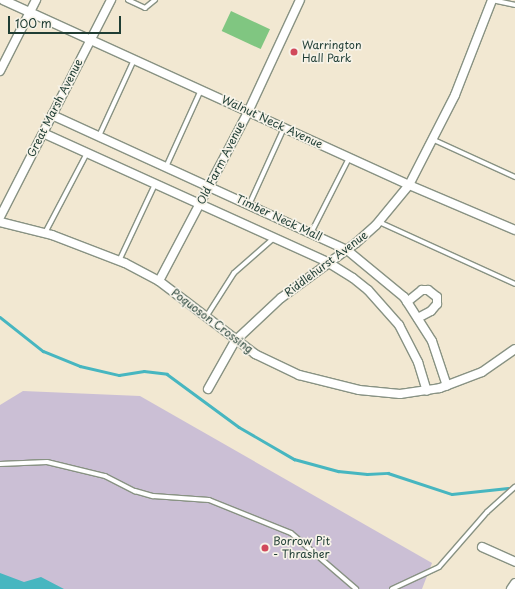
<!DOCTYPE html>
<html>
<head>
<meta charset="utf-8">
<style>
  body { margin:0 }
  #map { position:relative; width:515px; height:589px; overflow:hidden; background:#f2e8d2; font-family:"Playpen Sans",sans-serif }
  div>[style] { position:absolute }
  .industrial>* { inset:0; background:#cbbfd5 }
  .green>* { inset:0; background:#80c681; transform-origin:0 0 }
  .water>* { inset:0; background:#47b6c0 }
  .stream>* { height:2.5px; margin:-1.25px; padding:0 1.25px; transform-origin:1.25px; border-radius:1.25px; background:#47b6c0 }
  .roads { filter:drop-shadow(1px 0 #889283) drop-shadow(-1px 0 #889283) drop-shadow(0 1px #889283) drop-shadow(0 -1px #889283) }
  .service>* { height:4px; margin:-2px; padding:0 2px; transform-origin:2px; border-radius:2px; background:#fff }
  .minor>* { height:8px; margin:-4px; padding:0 4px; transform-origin:4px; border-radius:4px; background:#fff }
  .dots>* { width:11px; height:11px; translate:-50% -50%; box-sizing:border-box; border:2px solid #f7f3e8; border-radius:50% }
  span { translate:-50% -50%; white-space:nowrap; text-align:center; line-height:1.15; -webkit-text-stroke:3.5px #f7f3e8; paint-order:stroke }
  .poi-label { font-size:11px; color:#1f3d34 }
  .left { translate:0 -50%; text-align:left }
  .street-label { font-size:11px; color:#1f3d34 }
  .scale { position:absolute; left:8px; top:16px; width:113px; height:18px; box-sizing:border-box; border:2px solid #1f3d34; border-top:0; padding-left:5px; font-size:12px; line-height:14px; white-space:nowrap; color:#1f3d34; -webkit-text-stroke:3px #f7f3e8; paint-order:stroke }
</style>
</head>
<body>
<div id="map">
  <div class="industrial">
    <i style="clip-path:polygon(23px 391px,140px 396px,432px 563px,422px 589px,0 589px,0 405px)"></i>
  </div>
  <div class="green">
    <i style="left:231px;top:11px;width:43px;height:22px;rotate:25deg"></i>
  </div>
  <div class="water">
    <i style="clip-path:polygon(0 573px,24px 582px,41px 577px,64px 589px,0 589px)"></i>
  </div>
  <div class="stream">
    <i style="left:0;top:317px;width:55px;rotate:38.3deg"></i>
    <i style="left:43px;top:351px;width:40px;rotate:22deg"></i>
    <i style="left:80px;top:366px;width:40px;rotate:13deg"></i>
    <i style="left:119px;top:375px;width:25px;rotate:-9deg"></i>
    <i style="left:144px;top:371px;width:23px;rotate:7deg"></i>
    <i style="left:167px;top:374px;width:89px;rotate:36.4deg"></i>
    <i style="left:239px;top:427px;width:64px;rotate:30.2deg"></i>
    <i style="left:294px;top:459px;width:46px;rotate:15.3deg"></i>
    <i style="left:338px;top:471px;width:29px;rotate:6deg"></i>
    <i style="left:367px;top:474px;width:21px;rotate:-3deg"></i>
    <i style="left:388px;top:473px;width:67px;rotate:18.2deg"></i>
    <i style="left:452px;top:494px;width:56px;rotate:-6.1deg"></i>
  </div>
  <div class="roads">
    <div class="service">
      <i style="left:128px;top:0;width:19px;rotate:25deg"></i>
      <i style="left:145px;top:8px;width:13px;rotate:-39deg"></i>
      <i style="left:492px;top:0;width:24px;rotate:12deg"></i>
      <i style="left:99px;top:136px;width:84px;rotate:-65.3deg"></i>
      <i style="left:434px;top:140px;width:89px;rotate:24.6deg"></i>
      <i style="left:166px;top:167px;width:85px;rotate:-65.6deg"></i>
      <i style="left:249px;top:205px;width:85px;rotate:-65.6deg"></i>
      <i style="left:379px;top:222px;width:149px;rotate:24.5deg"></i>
      <i style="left:45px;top:233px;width:90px;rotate:-62.3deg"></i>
      <i style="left:311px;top:233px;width:84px;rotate:-63.1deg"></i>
      <i style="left:119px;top:261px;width:85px;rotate:-64.9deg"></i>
      <i style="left:206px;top:317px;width:52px;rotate:-57.5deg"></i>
      <i style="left:234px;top:273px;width:53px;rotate:-41.2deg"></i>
      <i style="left:0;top:464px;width:47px;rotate:-2.4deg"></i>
      <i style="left:47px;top:462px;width:60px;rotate:13.6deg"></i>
      <i style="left:105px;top:476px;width:34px;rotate:27deg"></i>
      <i style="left:135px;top:491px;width:19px;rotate:16deg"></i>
      <i style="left:153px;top:496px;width:56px;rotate:4.1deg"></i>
      <i style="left:209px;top:500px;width:88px;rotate:21.9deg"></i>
      <i style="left:291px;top:533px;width:86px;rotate:40.7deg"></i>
      <i style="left:392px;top:589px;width:52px;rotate:-25.1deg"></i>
      <i style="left:439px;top:567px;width:73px;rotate:-48.9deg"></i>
      <i style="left:487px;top:512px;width:38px;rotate:-42deg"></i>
    </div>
    <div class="minor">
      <i style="left:3px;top:0;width:446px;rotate:24.5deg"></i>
      <i style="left:409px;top:185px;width:115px;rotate:23deg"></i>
      <i style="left:0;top:71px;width:80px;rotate:-63.1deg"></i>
      <i style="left:52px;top:115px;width:324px;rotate:24.6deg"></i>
      <i style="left:347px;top:250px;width:74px;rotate:39.5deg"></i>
      <i style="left:404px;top:297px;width:52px;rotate:57.5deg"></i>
      <i style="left:432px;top:341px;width:47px;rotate:71.6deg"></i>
      <i style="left:43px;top:133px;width:314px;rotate:24.4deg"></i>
      <i style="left:329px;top:263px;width:28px;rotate:32deg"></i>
      <i style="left:353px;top:278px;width:19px;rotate:39deg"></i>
      <i style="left:368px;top:290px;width:47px;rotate:48.5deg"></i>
      <i style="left:399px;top:325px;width:42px;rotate:62.8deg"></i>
      <i style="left:418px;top:362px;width:30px;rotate:73deg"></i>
      <i style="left:0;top:217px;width:244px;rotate:-62.9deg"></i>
      <i style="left:0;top:222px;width:54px;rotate:14deg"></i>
      <i style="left:52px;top:235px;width:78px;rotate:21deg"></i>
      <i style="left:125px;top:263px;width:38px;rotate:28deg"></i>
      <i style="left:159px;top:281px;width:121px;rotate:37.2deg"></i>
      <i style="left:255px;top:354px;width:49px;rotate:25.5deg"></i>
      <i style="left:299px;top:375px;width:62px;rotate:14deg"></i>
      <i style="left:359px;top:390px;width:41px;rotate:5.6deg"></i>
      <i style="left:400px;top:394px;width:40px;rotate:-8.5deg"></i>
      <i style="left:440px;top:388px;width:45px;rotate:-20.9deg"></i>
      <i style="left:482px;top:372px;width:40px;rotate:-34.9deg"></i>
      <i style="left:159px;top:281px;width:191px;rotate:-62.2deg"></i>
      <i style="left:248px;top:112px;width:123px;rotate:-65.1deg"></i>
      <i style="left:407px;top:302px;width:19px;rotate:-39deg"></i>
      <i style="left:422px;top:290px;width:6px"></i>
      <i style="left:428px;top:290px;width:11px;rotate:38deg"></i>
      <i style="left:437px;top:297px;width:7px;rotate:90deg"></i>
      <i style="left:437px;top:304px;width:9px;rotate:131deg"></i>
      <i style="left:431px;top:311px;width:15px;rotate:152deg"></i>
      <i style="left:208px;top:389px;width:55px;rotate:-60.6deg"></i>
      <i style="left:235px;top:341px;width:63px;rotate:-43.1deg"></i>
      <i style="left:281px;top:298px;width:93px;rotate:-36.3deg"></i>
      <i style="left:356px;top:243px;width:27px;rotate:-42deg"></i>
      <i style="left:376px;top:225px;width:52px;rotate:-50.5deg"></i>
      <i style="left:409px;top:185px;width:101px;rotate:-62.9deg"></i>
      <i style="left:455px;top:95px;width:102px;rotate:-68.7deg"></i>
      <i style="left:482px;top:547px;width:36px;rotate:24deg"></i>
      <i style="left:511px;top:589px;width:7px;rotate:-56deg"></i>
    </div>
  </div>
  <div class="dots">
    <i style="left:294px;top:52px;background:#d1495b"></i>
    <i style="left:265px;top:548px;background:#d1495b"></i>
  </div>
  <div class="poi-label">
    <span class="left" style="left:302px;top:52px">Warrington<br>Hall Park</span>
    <span class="left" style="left:273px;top:548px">Borrow Pit<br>- Thrasher</span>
  </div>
  <div class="street-label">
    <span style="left:55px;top:108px;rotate:-63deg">Great Marsh Avenue</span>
    <span style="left:272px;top:122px;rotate:25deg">Walnut Neck Avenue</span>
    <span style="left:221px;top:163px;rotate:-63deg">Old Farm Avenue</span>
    <span style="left:279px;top:218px;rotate:25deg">Timber Neck Mall</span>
    <span style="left:326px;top:264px;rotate:-37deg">Riddlehurst Avenue</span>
    <span style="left:212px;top:321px;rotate:37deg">Poquoson Crossing</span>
  </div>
  <div class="scale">100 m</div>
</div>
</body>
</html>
